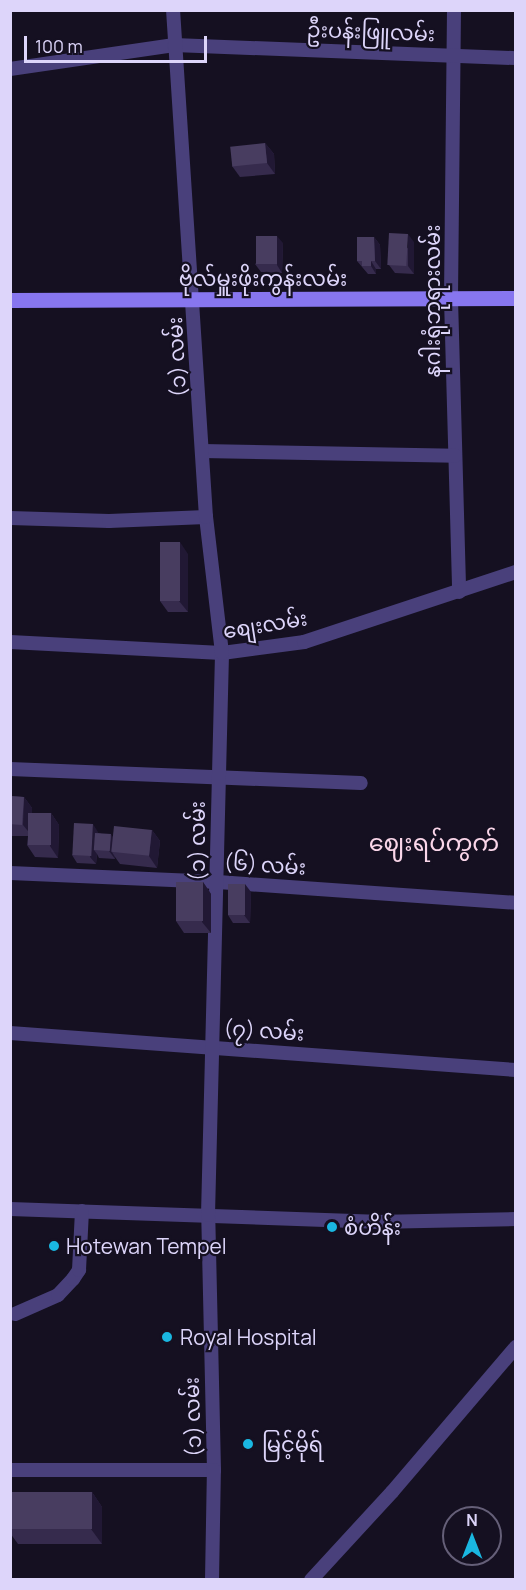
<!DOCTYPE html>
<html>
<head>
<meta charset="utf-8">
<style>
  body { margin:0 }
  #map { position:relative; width:526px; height:1590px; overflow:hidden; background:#151021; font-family:Manrope,"Noto Sans Myanmar",sans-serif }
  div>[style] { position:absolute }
  .street>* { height:14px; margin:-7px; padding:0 7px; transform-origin:7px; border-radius:7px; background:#49407b }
  .secondary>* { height:15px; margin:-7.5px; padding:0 7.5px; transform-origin:7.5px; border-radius:7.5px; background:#8776ef }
  .wall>* { inset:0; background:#362b4d }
  .shaded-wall>* { inset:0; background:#211834 }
  .building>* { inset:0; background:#483d60; transform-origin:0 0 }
  .dots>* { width:16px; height:16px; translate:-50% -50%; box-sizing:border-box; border:3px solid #151021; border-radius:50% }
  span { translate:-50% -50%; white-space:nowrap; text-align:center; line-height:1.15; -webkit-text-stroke:4.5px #151021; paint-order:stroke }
  .street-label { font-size:21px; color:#ddd5fa }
  .poi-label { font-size:21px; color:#ddd5fa }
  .left { translate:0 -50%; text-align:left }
  .quarter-label { font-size:24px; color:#fad6e9 }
  .frame { position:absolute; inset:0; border:12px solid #ddd5fa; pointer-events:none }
  .north { position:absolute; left:442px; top:1506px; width:60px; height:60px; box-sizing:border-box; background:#151021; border:2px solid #655f78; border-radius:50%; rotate:0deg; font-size:16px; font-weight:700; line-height:24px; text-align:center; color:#ddd5fa }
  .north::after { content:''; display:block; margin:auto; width:21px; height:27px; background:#1ab7e1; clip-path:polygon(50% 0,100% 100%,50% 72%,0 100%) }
  .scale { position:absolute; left:24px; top:36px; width:183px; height:27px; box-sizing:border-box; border:3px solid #ddd5fa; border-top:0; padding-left:8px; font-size:18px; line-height:21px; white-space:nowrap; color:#ddd5fa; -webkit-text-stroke:4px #151021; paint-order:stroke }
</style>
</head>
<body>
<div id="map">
  <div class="street">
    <i style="left:454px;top:10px;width:289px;rotate:90.6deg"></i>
    <i style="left:451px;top:299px;width:293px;rotate:88.4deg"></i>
    <i style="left:10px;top:69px;width:166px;rotate:-8.3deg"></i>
    <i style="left:174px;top:45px;width:342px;rotate:2.2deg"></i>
    <i style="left:202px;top:451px;width:253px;rotate:1.1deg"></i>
    <i style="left:10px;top:518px;width:99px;rotate:1.7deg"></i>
    <i style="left:109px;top:521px;width:97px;rotate:-2.4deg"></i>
    <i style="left:10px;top:642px;width:212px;rotate:3deg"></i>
    <i style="left:222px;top:653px;width:83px;rotate:-7.6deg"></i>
    <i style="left:304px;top:642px;width:223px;rotate:-18.3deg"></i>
    <i style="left:10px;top:769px;width:351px;rotate:2.3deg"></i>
    <i style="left:10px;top:873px;width:208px;rotate:2.5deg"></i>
    <i style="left:218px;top:882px;width:299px;rotate:4deg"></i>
    <i style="left:10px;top:1033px;width:507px;rotate:4.18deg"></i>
    <i style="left:10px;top:1209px;width:365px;rotate:2deg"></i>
    <i style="left:375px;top:1222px;width:141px;rotate:-1.2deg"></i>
    <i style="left:15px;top:1314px;width:47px;rotate:-23.8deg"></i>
    <i style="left:58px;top:1295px;width:22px;rotate:-47deg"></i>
    <i style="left:73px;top:1279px;width:11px;rotate:-56deg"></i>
    <i style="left:79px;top:1270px;width:59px;rotate:-87.1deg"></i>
    <i style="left:10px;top:1470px;width:204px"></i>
    <i style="left:214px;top:1470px;width:255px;rotate:-91.3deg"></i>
    <i style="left:208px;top:1215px;width:562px;rotate:-88.57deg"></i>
    <i style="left:222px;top:653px;width:137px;rotate:-96.7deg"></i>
    <i style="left:206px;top:517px;width:508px;rotate:-93.72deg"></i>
    <i style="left:212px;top:1580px;width:110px;rotate:-89deg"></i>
    <i style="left:311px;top:1580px;width:120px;rotate:-47.4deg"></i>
    <i style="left:392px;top:1492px;width:191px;rotate:-49.5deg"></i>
  </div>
  <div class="secondary">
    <i style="left:10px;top:300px;width:506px;rotate:-0.23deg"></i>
  </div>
  <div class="wall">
    <i style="clip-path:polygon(265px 143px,274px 154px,275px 174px,240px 177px,232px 166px)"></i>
    <i style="clip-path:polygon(374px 237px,380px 245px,381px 269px,376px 269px,376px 274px,368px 274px,357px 261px)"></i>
    <i style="clip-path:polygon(414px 242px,414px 274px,395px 273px,389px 265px)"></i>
    <i style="clip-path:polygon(283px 243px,282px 273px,261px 272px,255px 264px)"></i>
    <i style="clip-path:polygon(188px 554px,188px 612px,168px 612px,160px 601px)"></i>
    <i style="clip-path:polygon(10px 796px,24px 797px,32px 808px,32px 813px,51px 813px,59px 825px,58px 858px,35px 857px,27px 845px,28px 836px,10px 836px)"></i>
    <i style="clip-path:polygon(152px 830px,160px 841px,157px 868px,120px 864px,115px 857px,115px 859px,99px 858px,97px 854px,96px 864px,77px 863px,72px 855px,98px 832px,98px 833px,113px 837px)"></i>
    <i style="clip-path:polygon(203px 882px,211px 894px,211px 933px,184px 933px,176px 921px)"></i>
    <i style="clip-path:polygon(251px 892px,250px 923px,233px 923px,228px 915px)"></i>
    <i style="clip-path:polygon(10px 1492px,92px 1492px,102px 1507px,102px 1544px,18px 1544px,10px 1533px)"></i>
  </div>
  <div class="shaded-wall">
    <i style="clip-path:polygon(265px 143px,274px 154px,275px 174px,267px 163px)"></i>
    <i style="clip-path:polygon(408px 234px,414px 242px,414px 274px,408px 266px)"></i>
    <i style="clip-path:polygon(277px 236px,283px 243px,282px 273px,277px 265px)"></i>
    <i style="clip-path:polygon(374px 237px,380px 245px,381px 269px,375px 261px)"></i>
    <i style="clip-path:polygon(371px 261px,376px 269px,376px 274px,371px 266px)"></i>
    <i style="clip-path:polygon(180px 542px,188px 554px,188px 612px,179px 601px)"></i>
    <i style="clip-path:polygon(24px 797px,32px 808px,32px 836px,23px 825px)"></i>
    <i style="clip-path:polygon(51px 813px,59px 825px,58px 858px,50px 846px)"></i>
    <i style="clip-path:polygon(93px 824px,98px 832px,97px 850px,94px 850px,97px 854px,96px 864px,90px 857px)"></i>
    <i style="clip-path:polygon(152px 830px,160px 841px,157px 868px,149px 856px)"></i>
    <i style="clip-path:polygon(111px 834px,116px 842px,112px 852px,115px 857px,115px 859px,109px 851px)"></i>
    <i style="clip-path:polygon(203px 882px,211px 894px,211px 933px,202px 922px)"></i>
    <i style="clip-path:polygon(245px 884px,251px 892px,250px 923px,244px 915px)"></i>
    <i style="clip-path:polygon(92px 1492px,102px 1507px,102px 1544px,91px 1529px)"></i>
  </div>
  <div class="building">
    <i style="left:265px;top:143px;width:20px;height:35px;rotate:84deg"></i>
    <i style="left:389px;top:233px;width:19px;height:32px;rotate:3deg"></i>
    <i style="left:256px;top:236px;width:21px;height:28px"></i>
    <i style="clip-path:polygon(357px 237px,374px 237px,375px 261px,371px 261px,371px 266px,362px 266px,362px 261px,357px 261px)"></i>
    <i style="left:160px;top:542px;width:20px;height:59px"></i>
    <i style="left:10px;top:796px;width:14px;height:28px;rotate:4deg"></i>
    <i style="left:28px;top:813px;width:23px;height:32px"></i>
    <i style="left:74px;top:823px;width:19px;height:32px;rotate:3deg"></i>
    <i style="left:114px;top:826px;width:38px;height:26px;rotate:6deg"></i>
    <i style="left:95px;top:833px;width:16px;height:17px;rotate:4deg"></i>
    <i style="left:176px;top:882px;width:27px;height:39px"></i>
    <i style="left:228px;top:884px;width:17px;height:31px"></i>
    <i style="left:10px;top:1492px;width:82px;height:37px"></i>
  </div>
  <div class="dots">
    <i style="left:332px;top:1227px;background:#1ab7e1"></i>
    <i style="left:54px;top:1246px;background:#1ab7e1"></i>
    <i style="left:167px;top:1337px;background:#1ab7e1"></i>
    <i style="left:248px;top:1444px;background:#1ab7e1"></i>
  </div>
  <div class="street-label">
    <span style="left:371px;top:31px;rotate:2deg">ဦးပန်းဖြူလမ်း</span>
    <span style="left:263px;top:278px">ဗိုလ်မှူးဖိုးကွန်းလမ်း</span>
    <span style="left:432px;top:301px;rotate:-90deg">နဂါးရုံဘုရားလမ်း</span>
    <span style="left:176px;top:357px;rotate:-93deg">(၁) လမ်း</span>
    <span style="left:265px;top:624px;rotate:-9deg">စျေးလမ်း</span>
    <span style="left:197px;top:841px;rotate:-90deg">(၁) လမ်း</span>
    <span style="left:265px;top:864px;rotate:4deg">(၆) လမ်း</span>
    <span style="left:264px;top:1030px;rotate:4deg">(၇) လမ်း</span>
    <span style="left:192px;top:1417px;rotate:-92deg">(၁) လမ်း</span>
  </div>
  <div class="poi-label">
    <span class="left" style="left:344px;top:1227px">စံဟိန်း</span>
    <span class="left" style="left:66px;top:1246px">Hotewan Tempel</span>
    <span class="left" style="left:180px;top:1337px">Royal Hospital</span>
    <span class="left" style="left:262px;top:1444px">မြင့်မိုရ်</span>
  </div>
  <div class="quarter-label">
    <span style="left:434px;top:842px">ဈေးရပ်ကွက်</span>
  </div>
  <div class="frame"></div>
  <div class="north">N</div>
  <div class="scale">100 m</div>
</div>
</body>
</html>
